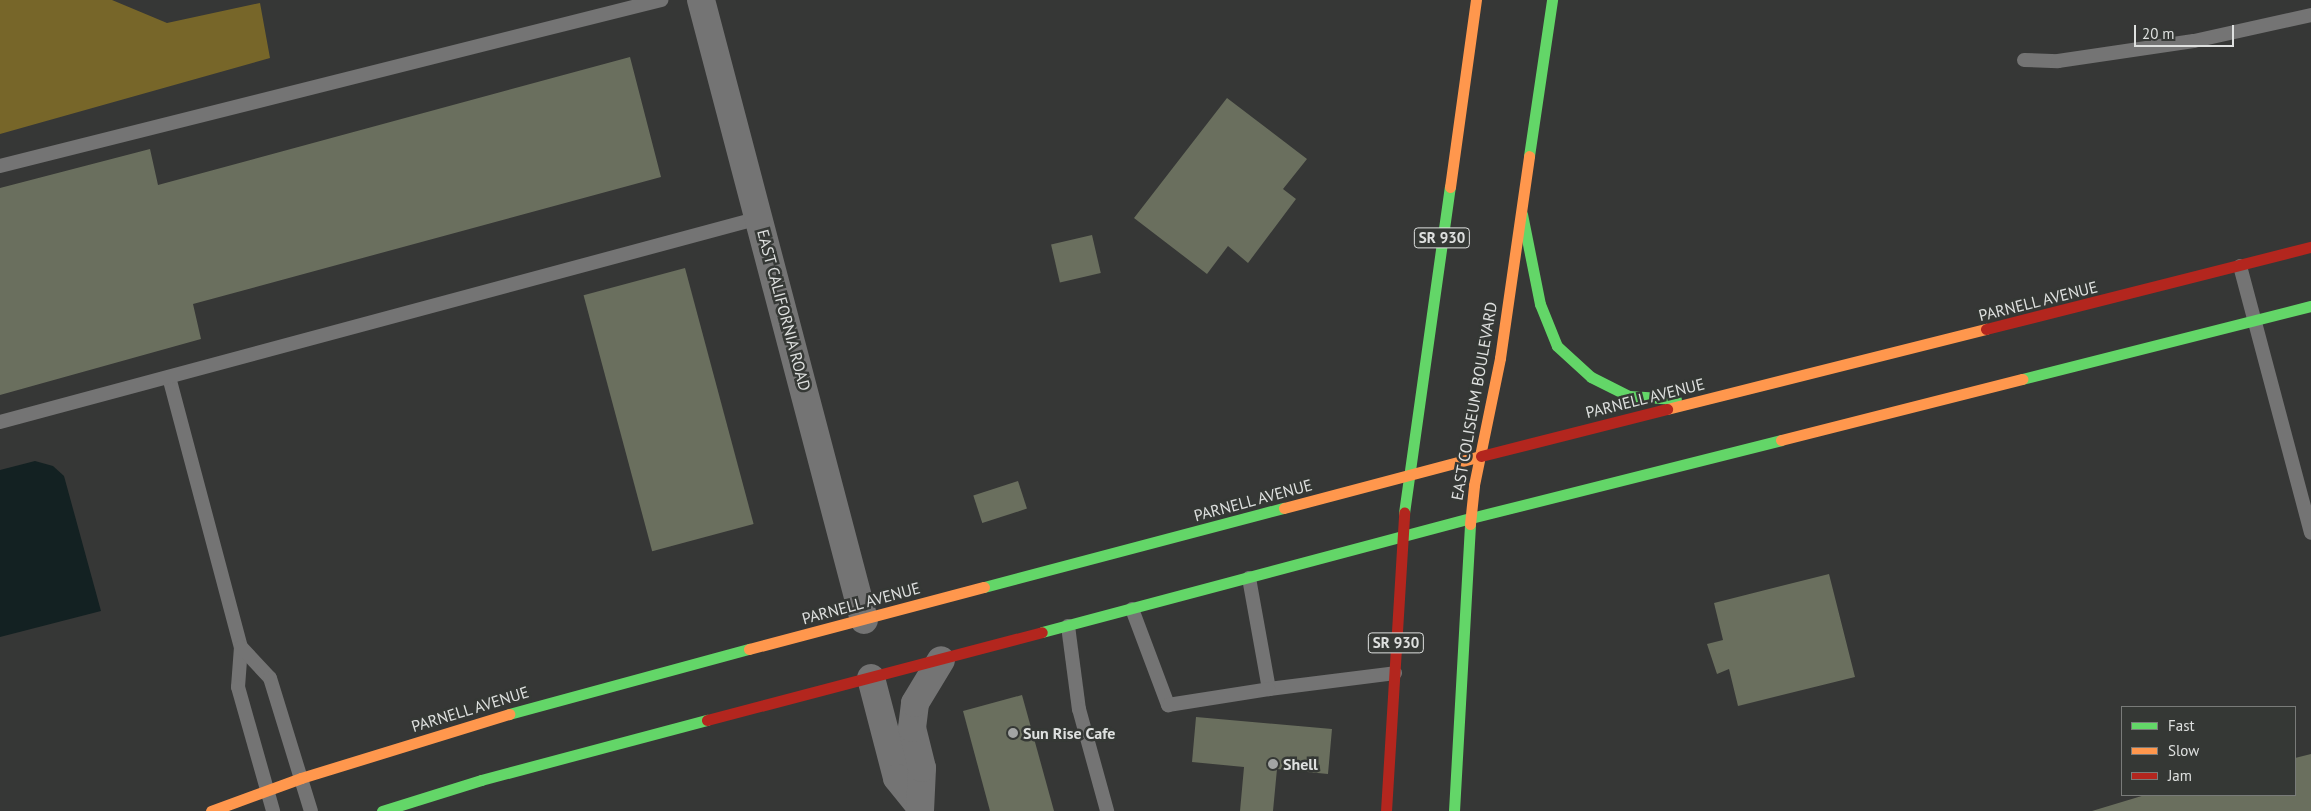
<!DOCTYPE html>
<html>
<head>
<meta charset="utf-8">
<style>
  body { margin:0 }
  #map { position:relative; width:2311px; height:811px; overflow:hidden; background:#363736; font-family:"PT Sans",sans-serif }
  div>[style] { position:absolute }
  .forest>* { inset:0; background:#776629 }
  .water>* { inset:0; background:#132122 }
  .building>* { inset:0; background:#6a6f5e; transform-origin:0 0 }
  .lane>* { height:14px; margin:-7px; padding:0 7px; transform-origin:7px; border-radius:7px; background:#747474 }
  .street>* { height:28px; margin:-14px; padding:0 14px; transform-origin:14px; border-radius:14px; background:#747474 }
  .fast>* { height:11px; margin:-5.5px; padding:0 5.5px; transform-origin:5.5px; border-radius:5.5px; background:#63d668 }
  .slow>* { height:11px; margin:-5.5px; padding:0 5.5px; transform-origin:5.5px; border-radius:5.5px; background:#ff974d }
  .jam>* { height:11px; margin:-5.5px; padding:0 5.5px; transform-origin:5.5px; border-radius:5.5px; background:#b3261e }
  .dots>* { width:14px; height:14px; translate:-50% -50%; box-sizing:border-box; border:2px solid #353835; border-radius:50% }
  span { translate:-50% -50%; white-space:nowrap; text-align:center; line-height:1.15; -webkit-text-stroke:5px #353835; paint-order:stroke }
  .shield-label span { padding:1px 4px; background:#353835; border:1px solid; border-radius:4px; -webkit-text-stroke-width:0 }
  .shield-label { font-size:15px; color:#dee0df; font-weight:700 }
  .street-label { font-size:16px; color:#dee0df }
  .poi-label { font-size:16px; color:#dee0df; font-weight:700 }
  .left { translate:0 -50%; text-align:left }
  .legend { position:absolute; left:2121px; top:706px; width:175px; height:90px; box-sizing:border-box; background:#353835; border:1px solid #797b79; margin:0; padding:6px 9px; list-style:none; font-size:15px; color:#dee0df }
  .legend li { display:flex; align-items:center; gap:10px; height:25px }
  .legend b { width:25px; border:1px solid #797b79 }
  .scale { position:absolute; left:2134px; top:25px; width:100px; height:22px; box-sizing:border-box; border:2px solid #dee0df; border-top:0; padding-left:6px; font-size:15px; line-height:18px; white-space:nowrap; color:#dee0df; -webkit-text-stroke:4px #353835; paint-order:stroke }
</style>
</head>
<body>
<div id="map">
  <div class="forest">
    <i style="clip-path:polygon(0 0,112px 0,167px 23px,260px 3px,270px 58px,0 134px)"></i>
  </div>
  <div class="water">
    <i style="clip-path:polygon(35px 461px,53px 466px,64px 476px,101px 611px,0 637px,0 470px)"></i>
  </div>
  <div class="building">
    <i style="clip-path:polygon(630px 57px,661px 177px,193px 304px,201px 339px,0 395px,0 188px,150px 149px,158px 185px)"></i>
    <i style="clip-path:polygon(1227px 98px,1307px 159px,1283px 189px,1296px 199px,1248px 263px,1228px 246px,1207px 274px,1134px 218px)"></i>
    <i style="left:1092px;top:235px;width:39px;height:42px;rotate:77deg"></i>
    <i style="left:685px;top:268px;width:265px;height:105px;rotate:75deg"></i>
    <i style="left:1018px;top:481px;width:29px;height:47px;rotate:72deg"></i>
    <i style="clip-path:polygon(1829px 574px,1855px 677px,1738px 706px,1729px 669px,1717px 674px,1707px 644px,1723px 640px,1714px 603px)"></i>
    <i style="clip-path:polygon(1022px 695px,1054px 811px,990px 811px,963px 711px)"></i>
    <i style="clip-path:polygon(1196px 717px,1332px 729px,1328px 774px,1277px 769px,1273px 811px,1240px 811px,1244px 767px,1192px 762px)"></i>
    <i style="clip-path:polygon(2311px 754px,2311px 811px,2092px 811px,2145px 795px,2295px 795px,2295px 758px)"></i>
  </div>
  <div class="lane">
    <i style="left:2024px;top:60px;width:34px;rotate:2deg"></i>
    <i style="left:2058px;top:61px;width:137px;rotate:-8.4deg"></i>
    <i style="left:2194px;top:41px;width:120px;rotate:-12.5deg"></i>
    <i style="left:0;top:166px;width:682px;rotate:-14.1deg"></i>
    <i style="left:2240px;top:266px;width:276px;rotate:75.1deg"></i>
    <i style="left:169px;top:377px;width:279px;rotate:75.1deg"></i>
    <i style="left:241px;top:647px;width:40px;rotate:94.3deg"></i>
    <i style="left:238px;top:687px;width:129px;rotate:74.2deg"></i>
    <i style="left:0;top:422px;width:786px;rotate:-15.04deg"></i>
    <i style="left:1249px;top:578px;width:113px;rotate:79.8deg"></i>
    <i style="left:1269px;top:689px;width:127px;rotate:-7.2deg"></i>
    <i style="left:1132px;top:609px;width:103px;rotate:69.4deg"></i>
    <i style="left:1168px;top:705px;width:102px;rotate:-9deg"></i>
    <i style="left:1068px;top:626px;width:84px;rotate:82.5deg"></i>
    <i style="left:1079px;top:709px;width:106px;rotate:74.6deg"></i>
    <i style="left:241px;top:647px;width:42px;rotate:46.9deg"></i>
    <i style="left:270px;top:678px;width:139px;rotate:72.9deg"></i>
  </div>
  <div class="street">
    <i style="left:701px;top:0;width:641px;rotate:75.27deg"></i>
    <i style="left:871px;top:678px;width:103px;rotate:75.4deg"></i>
    <i style="left:897px;top:778px;width:33px;rotate:51deg"></i>
    <i style="left:920px;top:811px;width:43px;rotate:-87.3deg"></i>
    <i style="left:922px;top:768px;width:41px;rotate:-104deg"></i>
    <i style="left:912px;top:728px;width:25px;rotate:-83deg"></i>
    <i style="left:915px;top:703px;width:50px;rotate:-58.8deg"></i>
  </div>
  <div class="fast">
    <i style="left:1529px;top:156px;width:158px;rotate:-81.6deg"></i>
    <i style="left:1522px;top:214px;width:92px;rotate:78.7deg"></i>
    <i style="left:1540px;top:304px;width:45px;rotate:68deg"></i>
    <i style="left:1557px;top:346px;width:46px;rotate:42.4deg"></i>
    <i style="left:1591px;top:377px;width:42px;rotate:26.6deg"></i>
    <i style="left:1629px;top:396px;width:47px;rotate:3.7deg"></i>
    <i style="left:2022px;top:379px;width:298px;rotate:-14.2deg"></i>
    <i style="left:1404px;top:513px;width:329px;rotate:-82deg"></i>
    <i style="left:1471px;top:518px;width:320px;rotate:-14.1deg"></i>
    <i style="left:984px;top:587px;width:310px;rotate:-14.8deg"></i>
    <i style="left:1042px;top:632px;width:444px;rotate:-14.9deg"></i>
    <i style="left:509px;top:714px;width:249px;rotate:-15.2deg"></i>
    <i style="left:382px;top:811px;width:104px;rotate:-17.4deg"></i>
    <i style="left:481px;top:780px;width:234px;rotate:-14.9deg"></i>
    <i style="left:1454px;top:811px;width:287px;rotate:-86.8deg"></i>
  </div>
  <div class="slow">
    <i style="left:1450px;top:187px;width:189px;rotate:-82.1deg"></i>
    <i style="left:1667px;top:409px;width:329px;rotate:-14.1deg"></i>
    <i style="left:1781px;top:440px;width:249px;rotate:-14.2deg"></i>
    <i style="left:1284px;top:508px;width:204px;rotate:-14.8deg"></i>
    <i style="left:1470px;top:524px;width:39px;rotate:-84deg"></i>
    <i style="left:1474px;top:485px;width:130px;rotate:-78.4deg"></i>
    <i style="left:1500px;top:358px;width:204px;rotate:-81.8deg"></i>
    <i style="left:749px;top:649px;width:243px;rotate:-14.8deg"></i>
    <i style="left:211px;top:811px;width:96px;rotate:-20.1deg"></i>
    <i style="left:301px;top:778px;width:218px;rotate:-17.1deg"></i>
  </div>
  <div class="jam">
    <i style="left:1986px;top:329px;width:335px;rotate:-14.2deg"></i>
    <i style="left:1481px;top:456px;width:192px;rotate:-14.2deg"></i>
    <i style="left:707px;top:720px;width:346px;rotate:-14.7deg"></i>
    <i style="left:1386px;top:811px;width:299px;rotate:-86.5deg"></i>
  </div>
  <div class="dots">
    <i style="left:1013px;top:733px;background:#a3a5a4"></i>
    <i style="left:1273px;top:764px;background:#a3a5a4"></i>
  </div>
  <div class="shield-label">
    <span style="left:1442px;top:238px">SR 930</span>
    <span style="left:1396px;top:643px">SR 930</span>
  </div>
  <div class="street-label">
    <span style="left:2038px;top:301px;rotate:-14deg">PARNELL AVENUE</span>
    <span style="left:784px;top:310px;rotate:75deg">EAST CALIFORNIA ROAD</span>
    <span style="left:1645px;top:398px;rotate:-14deg">PARNELL AVENUE</span>
    <span style="left:1474px;top:401px;rotate:-80deg">EAST COLISEUM BOULEVARD</span>
    <span style="left:1253px;top:500px;rotate:-15deg">PARNELL AVENUE</span>
    <span style="left:861px;top:603px;rotate:-15deg">PARNELL AVENUE</span>
    <span style="left:470px;top:709px;rotate:-17deg">PARNELL AVENUE</span>
  </div>
  <div class="poi-label">
    <span class="left" style="left:1023px;top:733px">Sun Rise Cafe</span>
    <span class="left" style="left:1283px;top:764px">Shell</span>
  </div>
  <ul class="legend">
  <li><b style="height:6px;background:#63d668"></b>Fast</li>
  <li><b style="height:6px;background:#ff974d"></b>Slow</li>
  <li><b style="height:6px;background:#b3261e"></b>Jam</li>
  </ul>
  <div class="scale">20 m</div>
</div>
</body>
</html>
